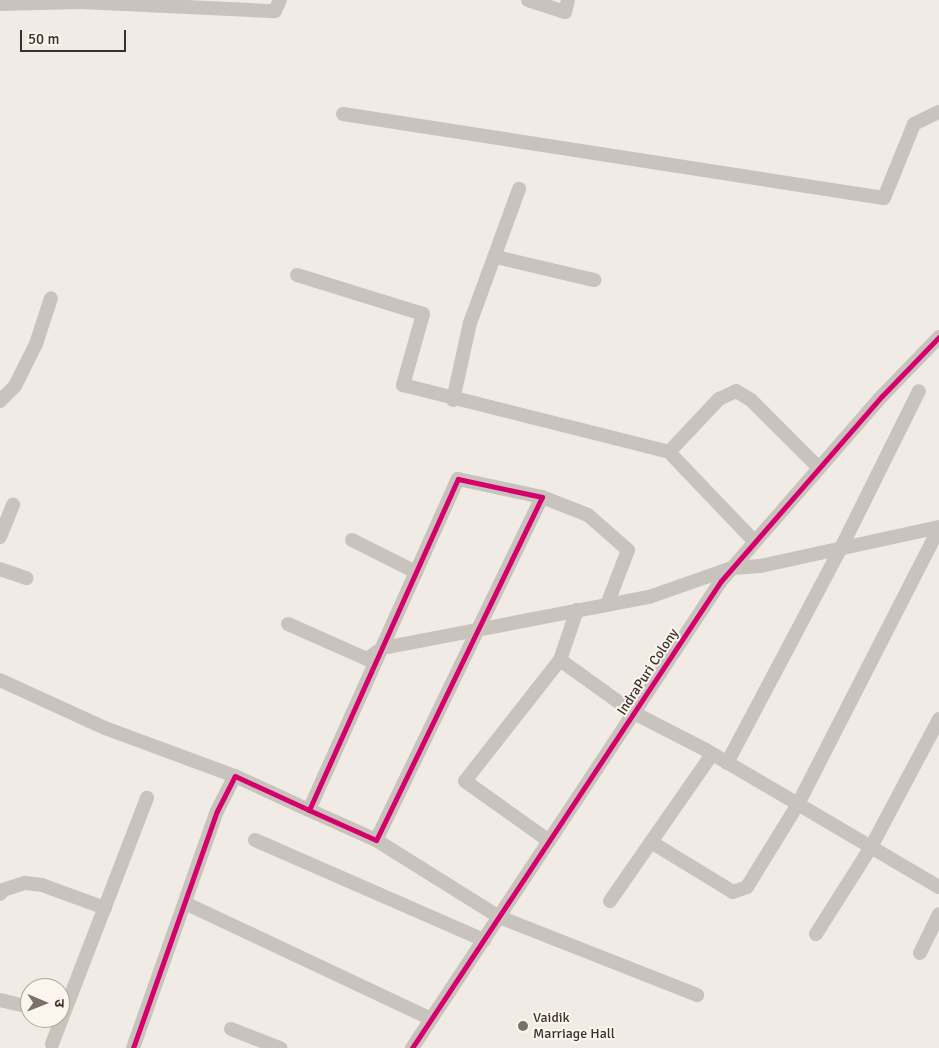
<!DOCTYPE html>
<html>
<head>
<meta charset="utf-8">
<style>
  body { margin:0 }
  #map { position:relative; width:939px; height:1048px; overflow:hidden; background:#f0ebe5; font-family:Signika,"Noto Sans Devanagari",sans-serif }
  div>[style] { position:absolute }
  .street>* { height:14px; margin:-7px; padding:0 7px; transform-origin:7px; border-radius:7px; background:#c9c3be }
  .cycleway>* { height:5px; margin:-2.5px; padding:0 2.5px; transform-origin:2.5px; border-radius:2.5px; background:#d6006c }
  .dots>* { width:14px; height:14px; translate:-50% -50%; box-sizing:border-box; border:2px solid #fbf5ee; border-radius:50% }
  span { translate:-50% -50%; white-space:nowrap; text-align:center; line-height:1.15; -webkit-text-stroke:4px #fbf5ee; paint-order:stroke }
  .street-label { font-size:14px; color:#3b302b }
  .poi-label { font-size:14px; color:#3b302b }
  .left { translate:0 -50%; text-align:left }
  .north { position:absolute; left:20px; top:978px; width:50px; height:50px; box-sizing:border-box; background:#fbf5ee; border:1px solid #aea6a0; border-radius:50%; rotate:91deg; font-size:14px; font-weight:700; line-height:20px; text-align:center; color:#3b302b }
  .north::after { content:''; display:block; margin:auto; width:18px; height:22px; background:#7a716c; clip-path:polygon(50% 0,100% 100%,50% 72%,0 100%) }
  .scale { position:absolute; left:20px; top:30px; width:106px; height:22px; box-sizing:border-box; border:2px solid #3b302b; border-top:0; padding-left:6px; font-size:15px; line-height:18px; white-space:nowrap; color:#3b302b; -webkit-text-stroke:4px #fbf5ee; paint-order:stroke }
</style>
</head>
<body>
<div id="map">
  <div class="street">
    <i style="left:528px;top:0;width:39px;rotate:18deg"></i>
    <i style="left:565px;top:12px;width:12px;rotate:-76deg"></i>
    <i style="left:0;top:4px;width:81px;rotate:-1.4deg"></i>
    <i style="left:81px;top:2px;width:194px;rotate:2.7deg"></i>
    <i style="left:275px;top:11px;width:12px;rotate:-66deg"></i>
    <i style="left:343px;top:114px;width:547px;rotate:8.83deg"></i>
    <i style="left:884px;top:198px;width:80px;rotate:-67.9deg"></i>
    <i style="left:914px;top:124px;width:28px;rotate:-26deg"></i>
    <i style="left:496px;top:257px;width:101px;rotate:13.2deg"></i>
    <i style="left:297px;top:275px;width:132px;rotate:17.2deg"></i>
    <i style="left:423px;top:314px;width:74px;rotate:105.7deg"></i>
    <i style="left:403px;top:385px;width:274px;rotate:14.1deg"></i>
    <i style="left:669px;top:452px;width:124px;rotate:46.3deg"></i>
    <i style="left:453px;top:400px;width:79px;rotate:-77.6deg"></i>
    <i style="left:470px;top:323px;width:143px;rotate:-69.9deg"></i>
    <i style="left:0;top:401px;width:21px;rotate:-45deg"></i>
    <i style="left:15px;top:386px;width:47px;rotate:-63.4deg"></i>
    <i style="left:36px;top:344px;width:48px;rotate:-71.9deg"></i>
    <i style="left:669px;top:452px;width:73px;rotate:-46.7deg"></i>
    <i style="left:719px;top:399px;width:19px;rotate:-25deg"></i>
    <i style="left:736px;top:391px;width:17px;rotate:31deg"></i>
    <i style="left:751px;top:400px;width:96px;rotate:45deg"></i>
    <i style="left:542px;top:497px;width:49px;rotate:21.4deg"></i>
    <i style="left:588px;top:515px;width:53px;rotate:41.2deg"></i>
    <i style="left:628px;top:550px;width:59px;rotate:110.9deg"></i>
    <i style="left:0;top:537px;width:35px;rotate:-68deg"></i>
    <i style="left:352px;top:540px;width:72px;rotate:26.6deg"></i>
    <i style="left:0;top:569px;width:28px;rotate:19deg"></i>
    <i style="left:288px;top:624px;width:86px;rotate:23.9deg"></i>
    <i style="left:367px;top:659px;width:19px;rotate:-35deg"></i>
    <i style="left:383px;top:648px;width:271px;rotate:-10.9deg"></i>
    <i style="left:649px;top:597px;width:88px;rotate:-19.3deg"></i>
    <i style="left:732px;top:568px;width:28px;rotate:-4deg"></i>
    <i style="left:760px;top:566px;width:183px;rotate:-12.3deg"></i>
    <i style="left:560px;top:660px;width:91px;rotate:35.6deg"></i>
    <i style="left:634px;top:713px;width:81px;rotate:27.2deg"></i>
    <i style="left:706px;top:750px;width:270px;rotate:30.5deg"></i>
    <i style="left:0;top:680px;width:115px;rotate:24.6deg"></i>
    <i style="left:105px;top:728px;width:139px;rotate:20.3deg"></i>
    <i style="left:727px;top:763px;width:243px;rotate:-62.1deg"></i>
    <i style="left:841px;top:548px;width:175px;rotate:-63.6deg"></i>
    <i style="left:255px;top:840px;width:250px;rotate:23.6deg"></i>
    <i style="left:376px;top:840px;width:145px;rotate:32deg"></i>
    <i style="left:499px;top:917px;width:213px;rotate:21.5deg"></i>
    <i style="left:549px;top:841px;width:103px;rotate:-144.5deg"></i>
    <i style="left:465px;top:781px;width:154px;rotate:-51.9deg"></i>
    <i style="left:560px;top:660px;width:53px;rotate:-71.2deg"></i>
    <i style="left:651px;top:842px;width:96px;rotate:31.4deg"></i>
    <i style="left:733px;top:892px;width:15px;rotate:-20deg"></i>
    <i style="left:747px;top:887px;width:97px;rotate:-58.4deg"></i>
    <i style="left:798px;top:804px;width:309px;rotate:-62.9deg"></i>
    <i style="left:0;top:894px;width:5px;rotate:-53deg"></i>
    <i style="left:3px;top:890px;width:23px;rotate:-18deg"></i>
    <i style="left:25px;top:883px;width:17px;rotate:7deg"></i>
    <i style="left:42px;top:885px;width:67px;rotate:20.1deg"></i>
    <i style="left:610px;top:901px;width:179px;rotate:-55.2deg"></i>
    <i style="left:187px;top:904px;width:270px;rotate:25.2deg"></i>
    <i style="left:816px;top:934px;width:103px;rotate:-57.7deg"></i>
    <i style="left:871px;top:847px;width:145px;rotate:-62deg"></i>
    <i style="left:920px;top:953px;width:43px;rotate:-64deg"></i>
    <i style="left:0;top:1000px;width:31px;rotate:13deg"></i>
    <i style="left:231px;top:1029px;width:53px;rotate:21.2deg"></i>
    <i style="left:52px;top:1044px;width:264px;rotate:-68.9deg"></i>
    <i style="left:133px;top:1048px;width:251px;rotate:-70.5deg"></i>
    <i style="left:217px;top:811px;width:39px;rotate:-63deg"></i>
    <i style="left:235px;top:776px;width:81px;rotate:24.7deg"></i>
    <i style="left:309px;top:810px;width:363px;rotate:-65.8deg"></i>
    <i style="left:458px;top:479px;width:86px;rotate:12.1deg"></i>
    <i style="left:542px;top:497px;width:381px;rotate:115.8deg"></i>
    <i style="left:376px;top:840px;width:73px;rotate:-155.9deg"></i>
    <i style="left:412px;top:1048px;width:560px;rotate:-56.51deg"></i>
    <i style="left:721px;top:581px;width:245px;rotate:-49deg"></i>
    <i style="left:882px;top:396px;width:82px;rotate:-46deg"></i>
  </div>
  <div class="cycleway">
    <i style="left:133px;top:1048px;width:251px;rotate:-70.5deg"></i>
    <i style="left:217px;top:811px;width:39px;rotate:-63deg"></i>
    <i style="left:235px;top:776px;width:81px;rotate:24.7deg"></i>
    <i style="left:309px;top:810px;width:363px;rotate:-65.8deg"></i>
    <i style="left:458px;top:479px;width:86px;rotate:12.1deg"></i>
    <i style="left:542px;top:497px;width:381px;rotate:115.8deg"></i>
    <i style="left:376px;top:840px;width:73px;rotate:-155.9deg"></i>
    <i style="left:412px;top:1048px;width:560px;rotate:-56.51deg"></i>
    <i style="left:721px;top:581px;width:245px;rotate:-49deg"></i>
    <i style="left:882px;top:396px;width:82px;rotate:-46deg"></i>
  </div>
  <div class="dots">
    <i style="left:523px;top:1026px;background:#7a716c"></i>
  </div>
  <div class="street-label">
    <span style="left:648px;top:672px;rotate:-57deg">IndraPuri Colony</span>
  </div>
  <div class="poi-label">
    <span class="left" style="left:533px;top:1026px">Vaidik<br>Marriage Hall</span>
  </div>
  <div class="north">उ</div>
  <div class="scale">50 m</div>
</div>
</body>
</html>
